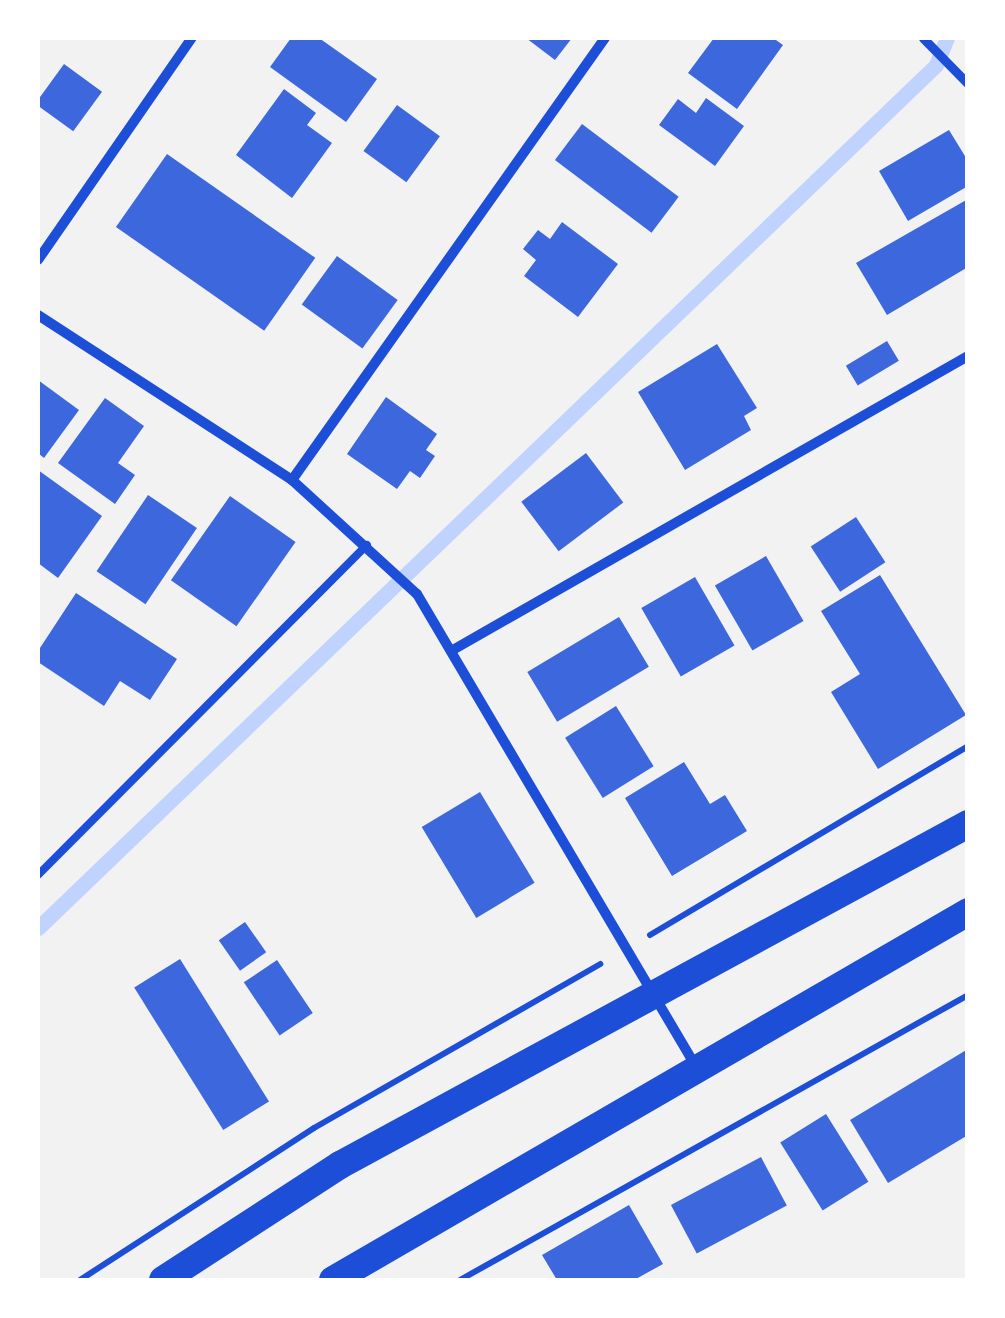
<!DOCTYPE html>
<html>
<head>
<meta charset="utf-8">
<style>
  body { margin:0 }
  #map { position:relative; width:1005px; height:1318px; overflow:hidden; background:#f2f2f2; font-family:Georgia,serif }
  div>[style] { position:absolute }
  .stream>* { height:15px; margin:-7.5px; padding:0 7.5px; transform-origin:7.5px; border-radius:7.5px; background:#bfd3fe }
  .building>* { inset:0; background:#3d67dc; transform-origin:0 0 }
  .path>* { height:6px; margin:-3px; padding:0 3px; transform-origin:3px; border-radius:3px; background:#1d4ed8 }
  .service>* { height:8px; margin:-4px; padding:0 4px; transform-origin:4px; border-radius:4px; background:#1d4ed8 }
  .pedestrian>* { height:9px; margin:-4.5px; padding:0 4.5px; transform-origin:4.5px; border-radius:4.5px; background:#1d4ed8 }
  .minor>* { height:10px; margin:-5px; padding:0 5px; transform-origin:5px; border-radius:5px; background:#1d4ed8 }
  .trunk>* { height:28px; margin:-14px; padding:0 14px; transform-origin:14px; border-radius:14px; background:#1d4ed8 }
  span { translate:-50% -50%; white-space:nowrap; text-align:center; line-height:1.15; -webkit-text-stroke:10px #fff; paint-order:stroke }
  .frame { position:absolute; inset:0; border:40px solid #fff; pointer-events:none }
</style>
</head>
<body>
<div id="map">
  <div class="stream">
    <i style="left:38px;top:928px;width:1245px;rotate:-43.86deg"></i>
    <i style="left:936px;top:65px;width:29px;rotate:-68deg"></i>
  </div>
  <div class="building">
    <i style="clip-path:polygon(291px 38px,319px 38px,377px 79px,346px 122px,270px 67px)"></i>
    <i style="clip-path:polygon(526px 38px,572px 38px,555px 60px)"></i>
    <i style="clip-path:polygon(714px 38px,773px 38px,783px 45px,737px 109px,688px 73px)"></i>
    <i style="left:64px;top:64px;width:47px;height:49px;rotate:36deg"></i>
    <i style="clip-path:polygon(284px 89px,316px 113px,307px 125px,332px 143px,292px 198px,236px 155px)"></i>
    <i style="clip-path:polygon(706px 98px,744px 126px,715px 166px,659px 125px,678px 99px,696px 113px)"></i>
    <i style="left:397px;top:105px;width:53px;height:57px;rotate:36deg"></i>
    <i style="left:582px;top:124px;width:121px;height:45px;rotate:37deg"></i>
    <i style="clip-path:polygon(949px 130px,968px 161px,968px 186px,908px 221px,879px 171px)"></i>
    <i style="left:167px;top:154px;width:181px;height:89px;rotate:35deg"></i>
    <i style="clip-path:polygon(968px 199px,968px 267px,887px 315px,856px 263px)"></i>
    <i style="clip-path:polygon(562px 222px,618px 264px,578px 317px,524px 276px,536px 260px,523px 249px,538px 230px,550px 239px)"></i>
    <i style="left:337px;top:256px;width:75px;height:60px;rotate:36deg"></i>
    <i style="left:887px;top:341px;width:23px;height:48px;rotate:59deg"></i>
    <i style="clip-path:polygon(717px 344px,757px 408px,744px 416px,751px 430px,685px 470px,638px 392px)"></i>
    <i style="clip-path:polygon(38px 380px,79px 410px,44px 458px,38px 453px)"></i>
    <i style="clip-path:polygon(386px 397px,437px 434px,426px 450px,435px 456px,420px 478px,410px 471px,397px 489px,347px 454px)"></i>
    <i style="clip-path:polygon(105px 398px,144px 426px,118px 463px,135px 475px,115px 504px,58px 463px)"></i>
    <i style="left:586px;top:453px;width:62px;height:81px;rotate:53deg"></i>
    <i style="clip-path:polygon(38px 470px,102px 516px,58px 578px,38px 563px)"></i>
    <i style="left:148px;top:495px;width:59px;height:92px;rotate:34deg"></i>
    <i style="left:230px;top:496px;width:80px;height:103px;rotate:35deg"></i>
    <i style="left:856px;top:517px;width:54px;height:54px;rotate:57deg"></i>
    <i style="left:766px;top:556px;width:75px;height:59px;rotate:60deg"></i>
    <i style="clip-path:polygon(880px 575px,966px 715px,878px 769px,831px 692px,860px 674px,821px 611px)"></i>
    <i style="left:695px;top:577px;width:79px;height:62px;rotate:60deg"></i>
    <i style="clip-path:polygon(76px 593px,177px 659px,150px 700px,120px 681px,104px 706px,38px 662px,38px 651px)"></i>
    <i style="left:619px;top:617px;width:58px;height:107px;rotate:59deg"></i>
    <i style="left:616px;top:706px;width:71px;height:60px;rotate:58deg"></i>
    <i style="clip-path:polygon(684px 762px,710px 804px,725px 795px,747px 831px,672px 876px,625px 798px)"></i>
    <i style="left:480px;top:792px;width:106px;height:68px;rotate:59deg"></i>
    <i style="left:245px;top:922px;width:37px;height:32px;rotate:55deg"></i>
    <i style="left:180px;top:959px;width:168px;height:54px;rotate:58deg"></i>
    <i style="left:277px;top:960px;width:64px;height:40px;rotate:56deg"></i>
    <i style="clip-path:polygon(968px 1049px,968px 1135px,888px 1183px,850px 1120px)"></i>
    <i style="left:826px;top:1114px;width:80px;height:54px;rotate:58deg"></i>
    <i style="left:761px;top:1157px;width:55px;height:102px;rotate:62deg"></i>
    <i style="clip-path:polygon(629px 1205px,663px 1264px,634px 1280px,557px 1280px,542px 1255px)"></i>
  </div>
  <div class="path">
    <i style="left:650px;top:935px;width:370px;rotate:-30.7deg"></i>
    <i style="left:80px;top:1280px;width:279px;rotate:-33deg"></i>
    <i style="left:314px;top:1128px;width:330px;rotate:-29.8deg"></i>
    <i style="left:460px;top:1280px;width:582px;rotate:-29.29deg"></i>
  </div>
  <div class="service">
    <i style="left:38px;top:875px;width:466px;rotate:-45.1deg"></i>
  </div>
  <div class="pedestrian">
    <i style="left:923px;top:38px;width:64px;rotate:45.6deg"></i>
  </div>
  <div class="minor">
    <i style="left:38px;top:260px;width:270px;rotate:-55.3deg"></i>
    <i style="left:38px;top:315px;width:303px;rotate:33deg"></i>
    <i style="left:292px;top:480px;width:169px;rotate:42.4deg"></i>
    <i style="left:417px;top:594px;width:547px;rotate:59.45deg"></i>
    <i style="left:292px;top:480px;width:542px;rotate:-54.7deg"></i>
    <i style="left:451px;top:651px;width:595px;rotate:-29.71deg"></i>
  </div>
  <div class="trunk">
    <i style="left:163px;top:1280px;width:211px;rotate:-33deg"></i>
    <i style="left:340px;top:1165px;width:715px;rotate:-28.5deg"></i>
    <i style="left:333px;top:1280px;width:734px;rotate:-30.09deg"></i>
  </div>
  <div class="frame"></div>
</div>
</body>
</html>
